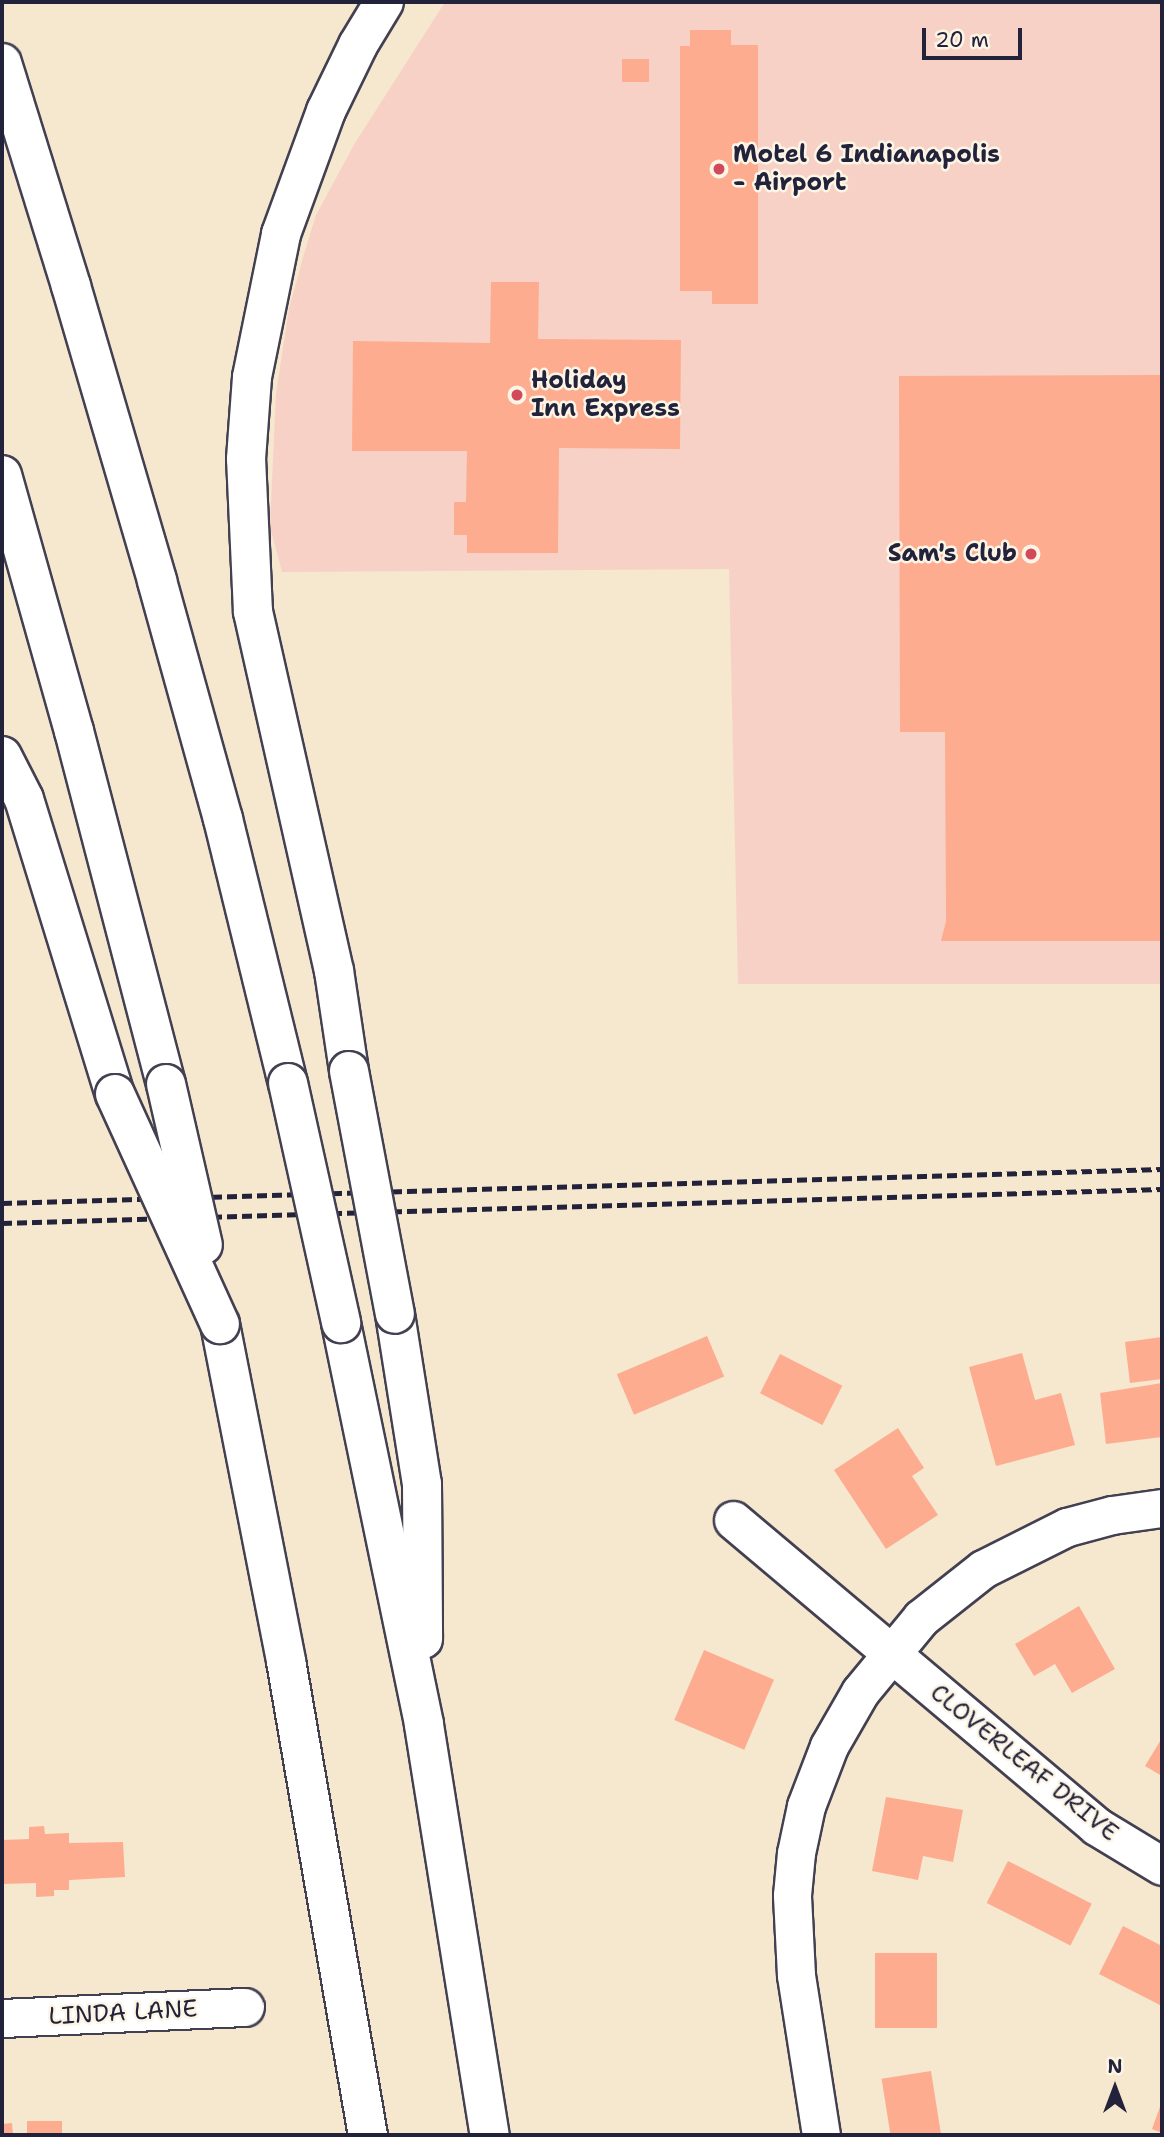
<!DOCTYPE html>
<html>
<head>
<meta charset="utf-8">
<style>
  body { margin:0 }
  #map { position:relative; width:1164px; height:2137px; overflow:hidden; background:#f6e7cf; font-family:"Shantell Sans",sans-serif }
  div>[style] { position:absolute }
  .built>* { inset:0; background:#f7d1c6 }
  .building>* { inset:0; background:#fdac90; transform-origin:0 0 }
  .roads { filter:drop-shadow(2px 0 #424051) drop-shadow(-2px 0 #424051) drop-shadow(0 2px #424051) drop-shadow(0 -2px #424051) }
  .street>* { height:37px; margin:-18.5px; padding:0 18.5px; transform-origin:18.5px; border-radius:18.5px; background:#fff }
  .highway>* { height:38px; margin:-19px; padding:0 19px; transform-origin:19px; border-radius:19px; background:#fff }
  .rail>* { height:5px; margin-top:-2.5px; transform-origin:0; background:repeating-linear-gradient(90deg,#22223b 0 10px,transparent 0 15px) }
  .bridges { filter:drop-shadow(2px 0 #424051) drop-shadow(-2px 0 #424051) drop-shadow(0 2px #424051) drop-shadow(0 -2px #424051) }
  .highway-bridge>* { height:38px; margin:-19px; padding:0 19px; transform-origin:19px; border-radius:19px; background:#fff }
  .dots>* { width:19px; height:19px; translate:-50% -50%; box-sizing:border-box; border:4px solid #fcf5e5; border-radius:50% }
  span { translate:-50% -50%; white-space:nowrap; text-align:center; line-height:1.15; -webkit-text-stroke:5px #fcf5e5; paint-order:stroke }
  .poi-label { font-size:24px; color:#22223b; font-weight:700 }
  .left { translate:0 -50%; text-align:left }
  .right { translate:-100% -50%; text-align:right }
  .street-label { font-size:24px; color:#22223b }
  .frame { position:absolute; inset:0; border:4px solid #22223b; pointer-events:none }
  .north { position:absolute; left:1080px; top:2053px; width:70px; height:70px; -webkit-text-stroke:5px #fcf5e5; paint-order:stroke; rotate:0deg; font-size:19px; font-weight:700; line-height:28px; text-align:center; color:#22223b }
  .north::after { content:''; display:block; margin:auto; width:24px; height:32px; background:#22223b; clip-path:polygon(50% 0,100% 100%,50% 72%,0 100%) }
  .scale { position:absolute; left:922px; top:28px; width:100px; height:32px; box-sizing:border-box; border:4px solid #22223b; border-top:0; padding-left:9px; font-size:21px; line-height:24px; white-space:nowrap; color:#22223b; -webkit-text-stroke:5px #fcf5e5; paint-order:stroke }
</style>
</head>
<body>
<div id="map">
  <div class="built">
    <i style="clip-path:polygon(445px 2px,1162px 2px,1162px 984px,738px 984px,729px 569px,282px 572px,270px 527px,276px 393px,289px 309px,304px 254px,316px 215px,355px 143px)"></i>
  </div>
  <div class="building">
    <i style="clip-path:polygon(690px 30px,731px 30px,731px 45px,758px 45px,758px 304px,712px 304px,712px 291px,680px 291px,680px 46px,690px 46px)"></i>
    <i style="left:622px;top:59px;width:27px;height:23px"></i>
    <i style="clip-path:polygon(491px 282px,539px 282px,538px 339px,681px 340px,680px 449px,559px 448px,558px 553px,467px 553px,467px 535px,454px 535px,454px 502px,466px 502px,467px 451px,352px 451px,353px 341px,490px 343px)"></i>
    <i style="clip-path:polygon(1162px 375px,1162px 941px,941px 941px,946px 921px,945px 732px,900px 732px,899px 376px)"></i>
    <i style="left:707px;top:1336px;width:44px;height:98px;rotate:67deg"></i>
    <i style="clip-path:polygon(1162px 1337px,1162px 1379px,1130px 1383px,1125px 1342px)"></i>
    <i style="clip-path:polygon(1022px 1353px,1035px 1400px,1061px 1393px,1075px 1445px,996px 1466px,969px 1367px)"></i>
    <i style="left:780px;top:1354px;width:70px;height:44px;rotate:27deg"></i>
    <i style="clip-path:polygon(1162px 1383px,1162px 1437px,1106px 1444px,1100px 1393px)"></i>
    <i style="clip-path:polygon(898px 1428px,924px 1468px,912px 1476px,938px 1515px,886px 1549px,834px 1470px)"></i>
    <i style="clip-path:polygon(1079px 1606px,1115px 1669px,1072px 1693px,1055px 1664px,1034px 1676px,1015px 1644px)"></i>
    <i style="left:704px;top:1650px;width:76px;height:76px;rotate:23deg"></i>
    <i style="clip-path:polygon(1162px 1738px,1162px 1776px,1145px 1766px)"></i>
    <i style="clip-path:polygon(886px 1797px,963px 1810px,953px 1862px,923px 1856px,918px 1880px,872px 1871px)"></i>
    <i style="clip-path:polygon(44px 1826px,45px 1834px,69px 1833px,69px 1843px,123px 1842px,125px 1877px,69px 1880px,69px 1890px,54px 1890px,54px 1896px,36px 1897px,36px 1883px,2px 1884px,2px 1840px,29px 1839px,29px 1827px)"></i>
    <i style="left:1008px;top:1861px;width:94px;height:47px;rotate:27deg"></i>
    <i style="clip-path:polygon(1123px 1926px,1162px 1946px,1162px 2006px,1099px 1974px)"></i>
    <i style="left:875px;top:1953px;width:62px;height:75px"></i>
    <i style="left:931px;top:2071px;width:65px;height:50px;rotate:81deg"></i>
    <i style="clip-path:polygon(1162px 2101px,1162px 2133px,1152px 2129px)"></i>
    <i style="left:27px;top:2121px;width:35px;height:14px"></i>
    <i style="clip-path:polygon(12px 2123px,13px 2135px,2px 2135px,2px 2124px)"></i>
  </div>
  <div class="roads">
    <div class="street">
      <i style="left:733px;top:1520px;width:475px;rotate:40.1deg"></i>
      <i style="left:1096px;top:1826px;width:77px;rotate:31.2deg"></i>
      <i style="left:2px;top:2018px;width:243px;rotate:-2.6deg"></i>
      <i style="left:821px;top:2135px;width:162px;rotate:-98.9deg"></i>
      <i style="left:796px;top:1975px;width:80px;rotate:-92.9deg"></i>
      <i style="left:792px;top:1895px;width:42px;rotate:-84.6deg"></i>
      <i style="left:796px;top:1853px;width:48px;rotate:-78deg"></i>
      <i style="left:806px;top:1806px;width:64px;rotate:-69deg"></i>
      <i style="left:829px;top:1746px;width:62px;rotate:-60.1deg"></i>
      <i style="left:860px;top:1692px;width:96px;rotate:-50.5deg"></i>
      <i style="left:921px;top:1618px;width:79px;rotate:-38.3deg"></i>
      <i style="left:983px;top:1569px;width:94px;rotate:-26.6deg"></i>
      <i style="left:1067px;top:1527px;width:47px;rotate:-14.9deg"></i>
      <i style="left:1112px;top:1515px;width:50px;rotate:-8deg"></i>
    </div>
    <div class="highway">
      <i style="left:2px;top:63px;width:233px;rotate:72.8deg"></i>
      <i style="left:71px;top:286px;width:307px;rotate:73.7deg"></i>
      <i style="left:157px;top:581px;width:247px;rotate:74.5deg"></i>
      <i style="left:223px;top:819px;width:272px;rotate:76.2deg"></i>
      <i style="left:2px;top:475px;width:266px;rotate:74.3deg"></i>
      <i style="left:74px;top:731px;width:365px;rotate:75.4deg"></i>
      <i style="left:2px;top:756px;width:48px;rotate:62.9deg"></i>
      <i style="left:24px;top:799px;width:309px;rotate:72.9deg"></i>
      <i style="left:349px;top:1071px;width:101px;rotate:-98.5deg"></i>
      <i style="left:334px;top:971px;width:368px;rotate:-102.7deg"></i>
      <i style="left:253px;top:612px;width:153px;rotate:-92.6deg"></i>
      <i style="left:246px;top:459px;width:82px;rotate:-85.8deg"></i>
      <i style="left:252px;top:377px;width:146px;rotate:-78.5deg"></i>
      <i style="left:281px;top:234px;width:131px;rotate:-69.9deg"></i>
      <i style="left:326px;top:111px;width:73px;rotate:-64.1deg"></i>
      <i style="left:358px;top:45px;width:50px;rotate:-58.8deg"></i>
      <i style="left:395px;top:1314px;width:172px;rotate:81deg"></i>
      <i style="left:422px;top:1484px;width:155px;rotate:89.6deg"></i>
      <i style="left:341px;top:1323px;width:410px;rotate:78.3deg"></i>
      <i style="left:424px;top:1725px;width:415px;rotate:80.9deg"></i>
      <i style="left:220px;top:1324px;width:343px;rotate:78.9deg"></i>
      <i style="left:286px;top:1661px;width:481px;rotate:80.2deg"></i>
    </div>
  </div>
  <div class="rail">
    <i style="left:2px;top:1203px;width:1160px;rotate:-1.68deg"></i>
    <i style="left:2px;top:1223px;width:1160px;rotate:-1.68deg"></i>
  </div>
  <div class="bridges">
    <div class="highway-bridge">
      <i style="left:349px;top:1071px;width:247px;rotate:79.3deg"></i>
      <i style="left:288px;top:1083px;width:246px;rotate:77.5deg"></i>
      <i style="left:166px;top:1084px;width:165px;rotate:77.1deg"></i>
      <i style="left:115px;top:1094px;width:253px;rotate:65.5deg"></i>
    </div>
  </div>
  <div class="dots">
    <i style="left:719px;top:169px;background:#d1495b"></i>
    <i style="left:517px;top:395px;background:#d1495b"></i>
    <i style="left:1031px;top:554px;background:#d1495b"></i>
  </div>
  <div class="poi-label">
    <span class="left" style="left:733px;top:169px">Motel 6 Indianapolis<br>- Airport</span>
    <span class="left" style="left:531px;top:395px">Holiday<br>Inn Express</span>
    <span class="right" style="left:1017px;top:554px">Sam's Club</span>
  </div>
  <div class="street-label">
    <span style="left:1024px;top:1763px;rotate:39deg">CLOVERLEAF DRIVE</span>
    <span style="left:123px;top:2013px;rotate:-3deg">LINDA LANE</span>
  </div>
  <div class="frame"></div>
  <div class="north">N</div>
  <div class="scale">20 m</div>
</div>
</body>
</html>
